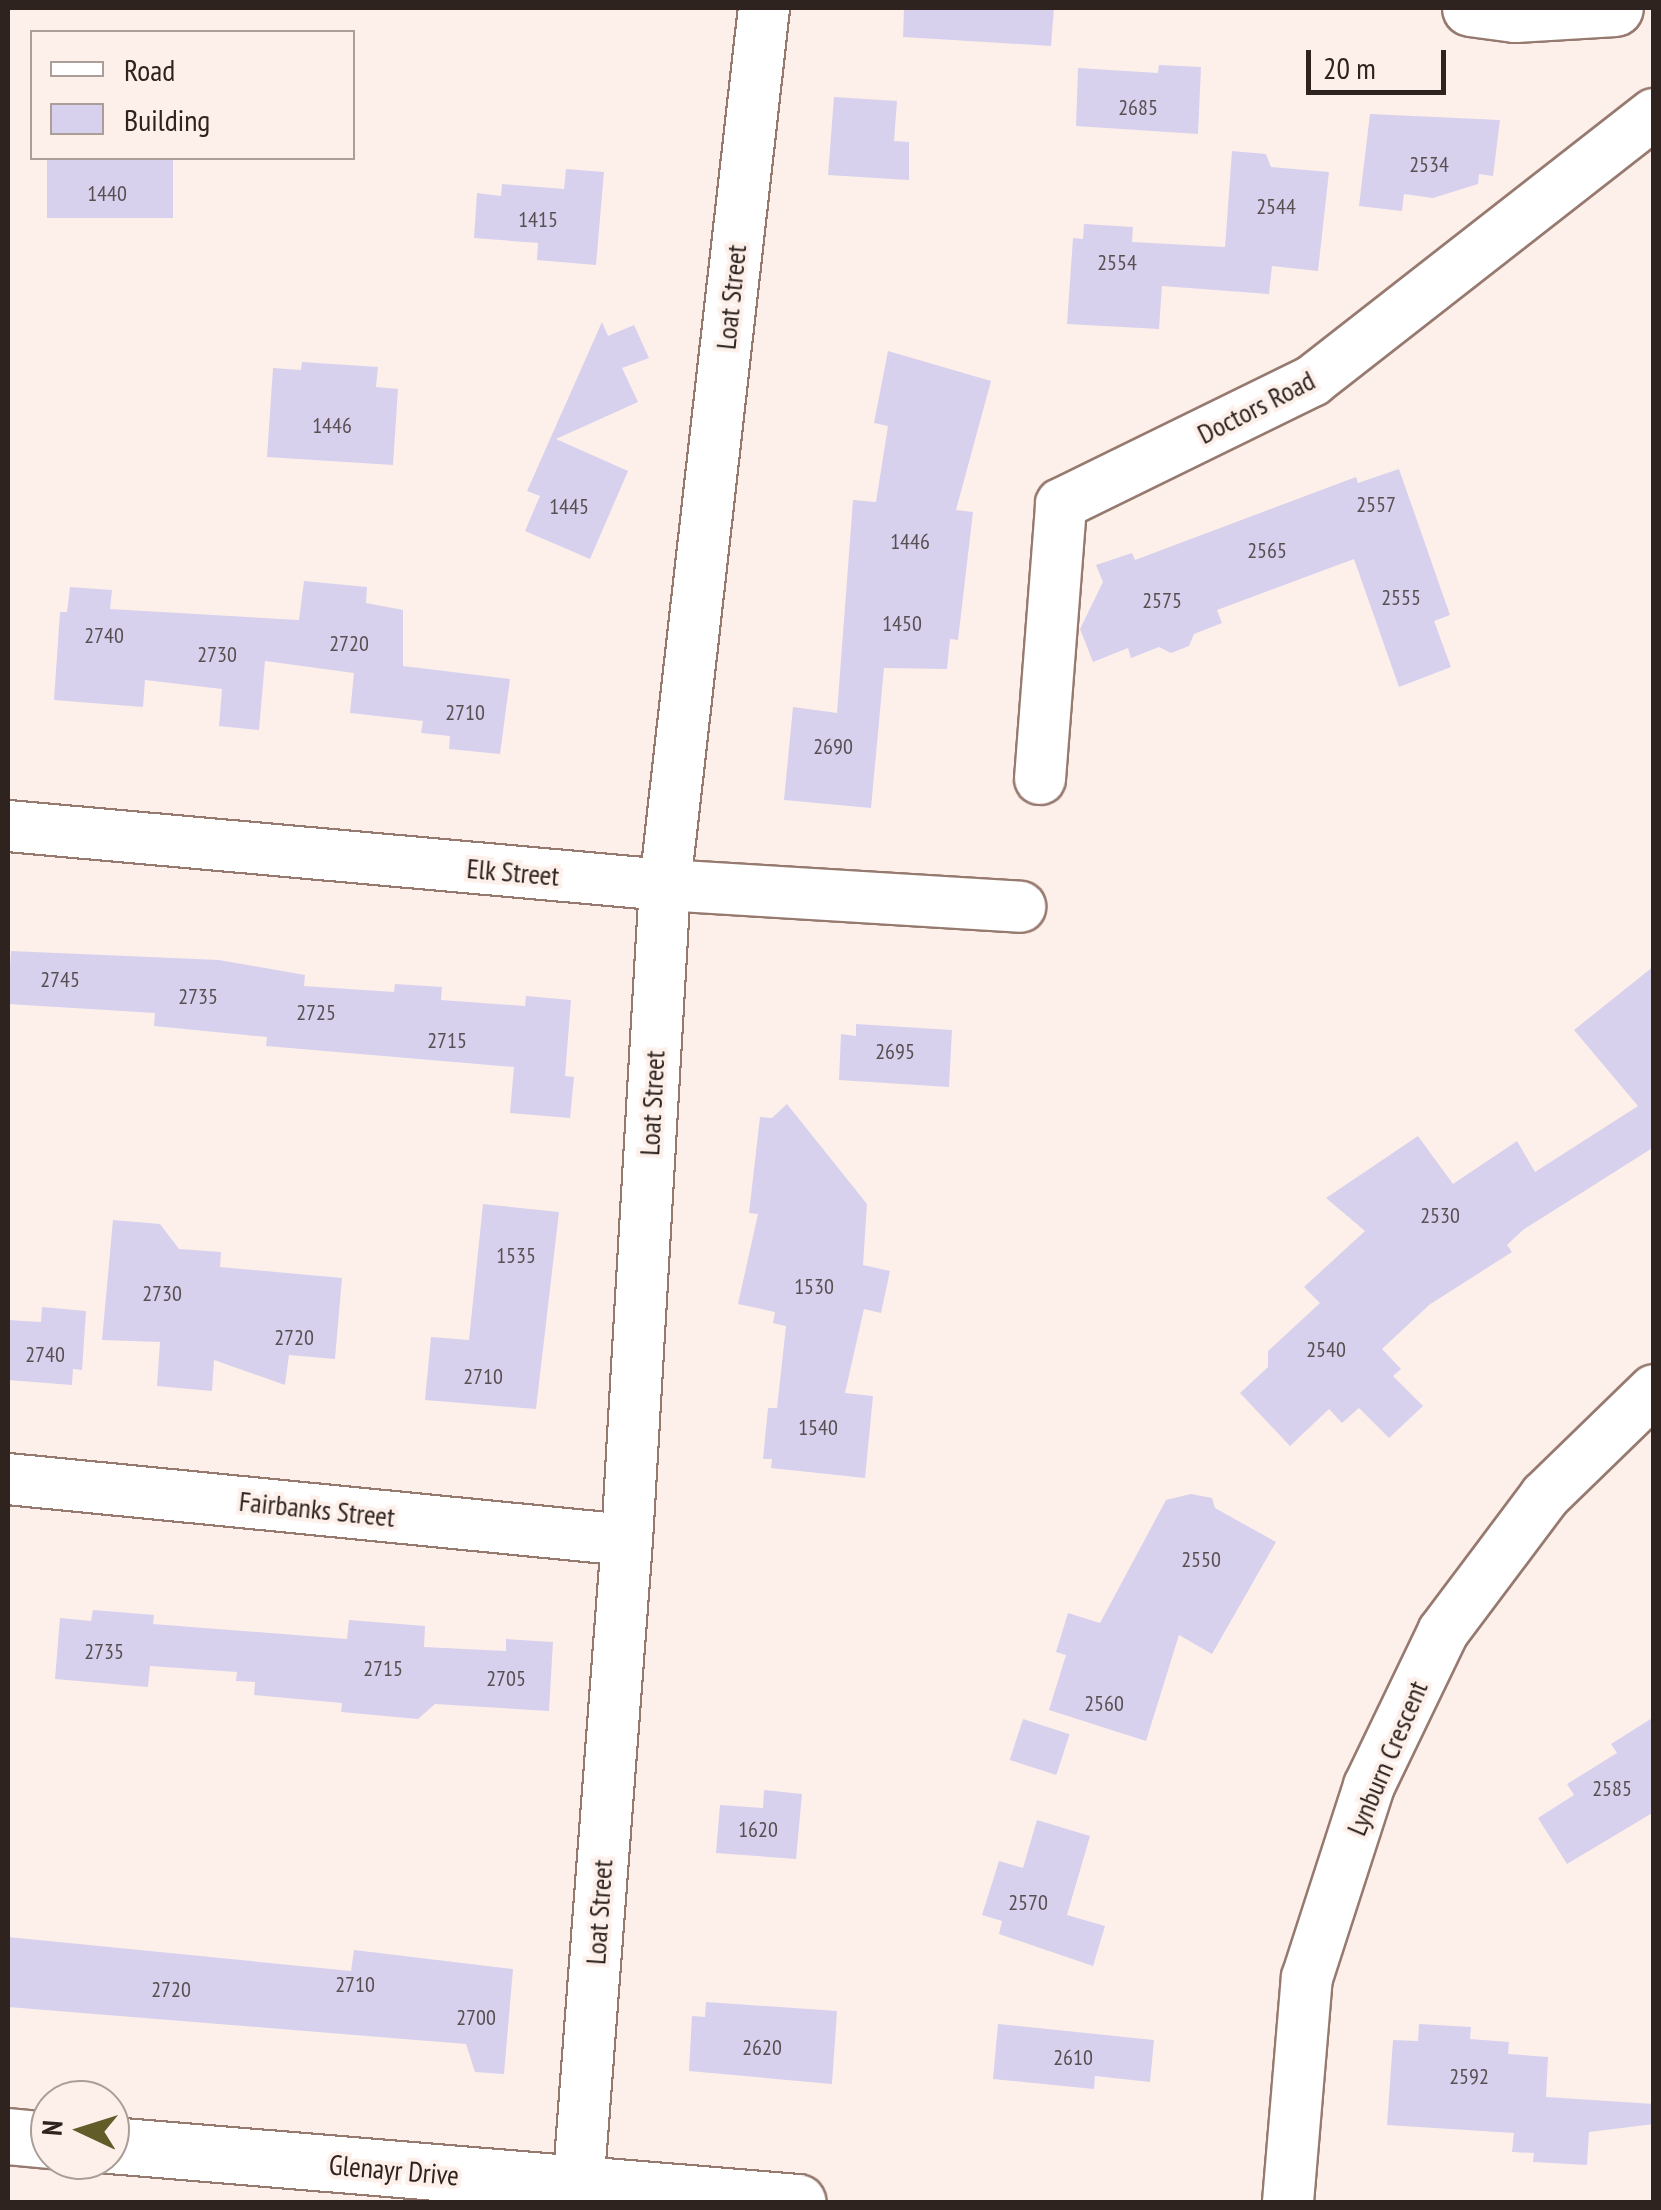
<!DOCTYPE html>
<html>
<head>
<meta charset="utf-8">
<style>
  body { margin:0 }
  #map { position:relative; width:1661px; height:2210px; overflow:hidden; background:#fdf0eb; font-family:"PT Sans Narrow",sans-serif }
  div>[style] { position:absolute }
  .building>* { inset:0; background:#d7d1ed; transform-origin:0 0 }
  .roads { filter:drop-shadow(2px 0 #977a6f) drop-shadow(-2px 0 #977a6f) drop-shadow(0 2px #977a6f) drop-shadow(0 -2px #977a6f) }
  .street>* { height:50px; margin:-25px; padding:0 25px; transform-origin:25px; border-radius:25px; background:#fff }
  .secondary>* { height:55px; margin:-27.5px; padding:0 27.5px; transform-origin:27.5px; border-radius:27.5px; background:#fff }
  span { translate:-50% -50%; white-space:nowrap; text-align:center; line-height:1.15; -webkit-text-stroke:8px #fdf0eb; paint-order:stroke }
  .number-label { font-size:22px; color:#594e52 }
  .number-label span { -webkit-text-stroke-width:0 }
  .street-label { font-size:28px; color:#2f231f }
  .frame { position:absolute; inset:0; border:10px solid #2f231f; pointer-events:none }
  .legend { position:absolute; left:30px; top:30px; width:325px; height:130px; box-sizing:border-box; background:#fdf0eb; border:2px solid #ab9e99; margin:0; padding:12px 18px; list-style:none; font-size:30px; color:#2f231f }
  .legend li { display:flex; align-items:center; gap:20px; height:50px }
  .legend b { width:50px; border:2px solid #ab9e99 }
  .north { position:absolute; left:30px; top:2080px; width:100px; height:100px; box-sizing:border-box; background:#fdf0eb; border:2px solid #ab9e99; border-radius:50%; rotate:274deg; font-size:28px; font-weight:700; line-height:40px; text-align:center; color:#2f231f }
  .north::after { content:''; display:block; margin:auto; width:35px; height:45px; background:#625c28; clip-path:polygon(50% 0,100% 100%,50% 72%,0 100%) }
  .scale { position:absolute; left:1306px; top:50px; width:140px; height:45px; box-sizing:border-box; border:5px solid #2f231f; border-top:0; padding-left:12px; font-size:30px; line-height:35px; white-space:nowrap; color:#2f231f; -webkit-text-stroke:8px #fdf0eb; paint-order:stroke }
</style>
</head>
<body>
<div id="map">
  <div class="building">
    <i style="clip-path:polygon(904px 8px,1054px 8px,1051px 46px,903px 37px)"></i>
    <i style="clip-path:polygon(1159px 65px,1201px 67px,1198px 134px,1076px 126px,1078px 68px,1158px 73px)"></i>
    <i style="clip-path:polygon(834px 97px,897px 101px,894px 141px,909px 142px,909px 180px,828px 175px)"></i>
    <i style="clip-path:polygon(1370px 114px,1500px 120px,1493px 176px,1479px 174px,1478px 184px,1433px 198px,1404px 194px,1402px 211px,1359px 206px)"></i>
    <i style="clip-path:polygon(1232px 151px,1266px 154px,1271px 167px,1329px 172px,1318px 271px,1272px 266px,1269px 294px,1162px 286px,1159px 329px,1067px 324px,1073px 238px,1083px 239px,1084px 224px,1133px 227px,1132px 242px,1225px 247px)"></i>
    <i style="left:47px;top:158px;width:126px;height:60px"></i>
    <i style="clip-path:polygon(566px 169px,604px 172px,596px 265px,537px 260px,538px 243px,474px 238px,477px 193px,501px 196px,502px 184px,564px 189px)"></i>
    <i style="clip-path:polygon(602px 322px,608px 336px,634px 325px,649px 358px,622px 368px,638px 402px,556px 439px,628px 471px,590px 559px,525px 531px,540px 496px,527px 491px)"></i>
    <i style="clip-path:polygon(888px 351px,991px 381px,956px 510px,973px 512px,958px 640px,950px 639px,947px 669px,884px 668px,871px 808px,784px 800px,793px 707px,837px 713px,853px 500px,876px 502px,888px 426px,874px 423px)"></i>
    <i style="clip-path:polygon(302px 362px,378px 367px,376px 387px,398px 389px,393px 465px,267px 457px,273px 368px,301px 370px)"></i>
    <i style="clip-path:polygon(1399px 469px,1450px 615px,1434px 621px,1451px 667px,1399px 687px,1354px 559px,1217px 610px,1222px 623px,1194px 634px,1189px 646px,1171px 653px,1159px 647px,1131px 658px,1128px 648px,1093px 662px,1080px 629px,1103px 582px,1096px 565px,1132px 553px,1135px 560px,1356px 477px,1358px 483px)"></i>
    <i style="clip-path:polygon(304px 581px,367px 587px,366px 603px,403px 610px,403px 666px,510px 679px,500px 754px,449px 749px,450px 736px,421px 733px,423px 721px,350px 713px,354px 673px,265px 661px,259px 730px,219px 726px,222px 689px,145px 680px,143px 707px,54px 700px,60px 612px,67px 612px,70px 587px,112px 590px,110px 609px,299px 620px)"></i>
    <i style="clip-path:polygon(11px 951px,219px 960px,305px 975px,304px 986px,394px 992px,395px 984px,442px 987px,441px 1000px,525px 1006px,526px 996px,571px 1000px,565px 1076px,574px 1077px,570px 1118px,510px 1113px,514px 1067px,266px 1046px,267px 1037px,154px 1026px,155px 1013px,8px 1004px)"></i>
    <i style="clip-path:polygon(1654px 966px,1654px 1147px,1523px 1230px,1507px 1245px,1512px 1252px,1429px 1305px,1382px 1349px,1401px 1369px,1393px 1376px,1423px 1406px,1389px 1438px,1359px 1408px,1342px 1423px,1329px 1409px,1290px 1446px,1240px 1393px,1268px 1367px,1268px 1351px,1320px 1303px,1304px 1287px,1365px 1231px,1326px 1198px,1418px 1136px,1453px 1184px,1517px 1141px,1535px 1172px,1638px 1106px,1574px 1030px)"></i>
    <i style="clip-path:polygon(856px 1024px,952px 1030px,949px 1087px,839px 1080px,841px 1034px,856px 1036px)"></i>
    <i style="clip-path:polygon(787px 1104px,867px 1204px,863px 1265px,890px 1271px,881px 1313px,864px 1309px,845px 1393px,873px 1396px,865px 1478px,771px 1468px,772px 1459px,763px 1459px,768px 1408px,777px 1408px,786px 1326px,773px 1323px,775px 1312px,738px 1304px,758px 1214px,749px 1213px,760px 1117px,772px 1118px)"></i>
    <i style="clip-path:polygon(483px 1204px,559px 1212px,536px 1409px,425px 1400px,431px 1337px,469px 1340px)"></i>
    <i style="clip-path:polygon(113px 1220px,160px 1224px,179px 1249px,221px 1252px,220px 1267px,342px 1278px,335px 1359px,289px 1355px,285px 1385px,214px 1360px,212px 1391px,157px 1386px,160px 1342px,102px 1340px)"></i>
    <i style="clip-path:polygon(42px 1307px,86px 1311px,82px 1370px,73px 1369px,72px 1385px,8px 1380px,8px 1320px,41px 1322px)"></i>
    <i style="clip-path:polygon(1191px 1494px,1212px 1498px,1215px 1508px,1276px 1542px,1212px 1654px,1179px 1635px,1146px 1741px,1049px 1710px,1066px 1655px,1056px 1652px,1068px 1613px,1100px 1623px,1166px 1500px)"></i>
    <i style="clip-path:polygon(93px 1610px,154px 1615px,153px 1624px,347px 1639px,349px 1620px,425px 1626px,424px 1647px,506px 1651px,506px 1639px,553px 1642px,549px 1711px,435px 1704px,418px 1719px,341px 1712px,342px 1703px,254px 1695px,255px 1682px,236px 1681px,237px 1672px,150px 1666px,148px 1687px,55px 1679px,60px 1618px,91px 1621px)"></i>
    <i style="clip-path:polygon(1654px 1717px,1654px 1812px,1567px 1864px,1538px 1818px,1574px 1795px,1567px 1784px,1617px 1753px,1611px 1744px)"></i>
    <i style="left:1023px;top:1719px;width:49px;height:43px;rotate:18deg"></i>
    <i style="clip-path:polygon(764px 1790px,802px 1794px,796px 1859px,716px 1853px,720px 1805px,763px 1808px)"></i>
    <i style="clip-path:polygon(1037px 1820px,1090px 1836px,1067px 1915px,1105px 1926px,1093px 1966px,999px 1934px,1002px 1921px,982px 1915px,999px 1861px,1023px 1868px)"></i>
    <i style="clip-path:polygon(8px 1937px,351px 1971px,354px 1950px,513px 1969px,504px 2074px,475px 2072px,466px 2044px,8px 2007px)"></i>
    <i style="clip-path:polygon(706px 2002px,837px 2011px,832px 2084px,689px 2071px,692px 2016px,705px 2017px)"></i>
    <i style="clip-path:polygon(998px 2024px,1154px 2040px,1150px 2082px,1095px 2076px,1094px 2089px,993px 2079px)"></i>
    <i style="clip-path:polygon(1419px 2024px,1471px 2027px,1470px 2039px,1509px 2042px,1508px 2054px,1548px 2057px,1546px 2097px,1654px 2104px,1654px 2124px,1589px 2132px,1587px 2165px,1533px 2162px,1534px 2153px,1512px 2152px,1514px 2133px,1387px 2125px,1393px 2040px,1418px 2041px)"></i>
  </div>
  <div class="roads">
    <div class="street">
      <i style="left:1040px;top:779px;width:276px;rotate:-85.6deg"></i>
      <i style="left:1061px;top:504px;width:280px;rotate:-26.1deg"></i>
      <i style="left:1312px;top:381px;width:434px;rotate:-38deg"></i>
      <i style="left:8px;top:826px;width:660px;rotate:5.13deg"></i>
      <i style="left:665px;top:885px;width:356px;rotate:3.5deg"></i>
      <i style="left:8px;top:1479px;width:622px;rotate:5.63deg"></i>
      <i style="left:577px;top:2202px;width:664px;rotate:-85.68deg"></i>
      <i style="left:627px;top:1540px;width:656px;rotate:-86.68deg"></i>
      <i style="left:665px;top:885px;width:883px;rotate:-83.56deg"></i>
      <i style="left:1288px;top:2202px;width:225px;rotate:-85.2deg"></i>
      <i style="left:1307px;top:1978px;width:202px;rotate:-72.1deg"></i>
      <i style="left:1369px;top:1786px;width:171px;rotate:-64.3deg"></i>
      <i style="left:1443px;top:1632px;width:170px;rotate:-53.1deg"></i>
      <i style="left:1545px;top:1496px;width:152px;rotate:-44.2deg"></i>
    </div>
    <div class="secondary">
      <i style="left:1470px;top:8px;width:45px;rotate:7.6deg"></i>
      <i style="left:1515px;top:14px;width:100px;rotate:-3.4deg"></i>
      <i style="left:8px;top:2136px;width:42px;rotate:5.4deg"></i>
      <i style="left:110px;top:2145px;width:690px;rotate:4.74deg"></i>
    </div>
  </div>
  <div class="number-label">
    <span style="left:1138px;top:108px">2685</span>
    <span style="left:1429px;top:165px">2534</span>
    <span style="left:107px;top:194px">1440</span>
    <span style="left:1276px;top:207px">2544</span>
    <span style="left:538px;top:220px">1415</span>
    <span style="left:1117px;top:263px">2554</span>
    <span style="left:332px;top:426px">1446</span>
    <span style="left:1376px;top:505px">2557</span>
    <span style="left:569px;top:507px">1445</span>
    <span style="left:910px;top:542px">1446</span>
    <span style="left:1267px;top:551px">2565</span>
    <span style="left:1401px;top:598px">2555</span>
    <span style="left:1162px;top:601px">2575</span>
    <span style="left:902px;top:624px">1450</span>
    <span style="left:104px;top:636px">2740</span>
    <span style="left:349px;top:644px">2720</span>
    <span style="left:217px;top:655px">2730</span>
    <span style="left:465px;top:713px">2710</span>
    <span style="left:833px;top:747px">2690</span>
    <span style="left:60px;top:980px">2745</span>
    <span style="left:198px;top:997px">2735</span>
    <span style="left:316px;top:1013px">2725</span>
    <span style="left:447px;top:1041px">2715</span>
    <span style="left:895px;top:1052px">2695</span>
    <span style="left:1440px;top:1216px">2530</span>
    <span style="left:516px;top:1256px">1535</span>
    <span style="left:814px;top:1287px">1530</span>
    <span style="left:162px;top:1294px">2730</span>
    <span style="left:294px;top:1338px">2720</span>
    <span style="left:1326px;top:1350px">2540</span>
    <span style="left:45px;top:1355px">2740</span>
    <span style="left:483px;top:1377px">2710</span>
    <span style="left:818px;top:1428px">1540</span>
    <span style="left:1201px;top:1560px">2550</span>
    <span style="left:104px;top:1652px">2735</span>
    <span style="left:383px;top:1669px">2715</span>
    <span style="left:506px;top:1679px">2705</span>
    <span style="left:1104px;top:1704px">2560</span>
    <span style="left:1612px;top:1789px">2585</span>
    <span style="left:758px;top:1830px">1620</span>
    <span style="left:1028px;top:1903px">2570</span>
    <span style="left:355px;top:1985px">2710</span>
    <span style="left:171px;top:1990px">2720</span>
    <span style="left:476px;top:2018px">2700</span>
    <span style="left:762px;top:2048px">2620</span>
    <span style="left:1073px;top:2058px">2610</span>
    <span style="left:1469px;top:2077px">2592</span>
  </div>
  <div class="street-label">
    <span style="left:731px;top:297px;rotate:-84deg">Loat Street</span>
    <span style="left:1256px;top:407px;rotate:-27deg">Doctors Road</span>
    <span style="left:513px;top:872px;rotate:5deg">Elk Street</span>
    <span style="left:652px;top:1103px;rotate:-87deg">Loat Street</span>
    <span style="left:317px;top:1509px;rotate:6deg">Fairbanks Street</span>
    <span style="left:1387px;top:1758px;rotate:-67deg">Lynburn Crescent</span>
    <span style="left:599px;top:1912px;rotate:-86deg">Loat Street</span>
    <span style="left:394px;top:2170px;rotate:5deg">Glenayr Drive</span>
  </div>
  <div class="frame"></div>
  <ul class="legend">
  <li><b style="height:12px;background:#fff"></b>Road</li>
  <li><b style="height:28px;background:#d7d1ed"></b>Building</li>
  </ul>
  <div class="north">N</div>
  <div class="scale">20 m</div>
</div>
</body>
</html>
